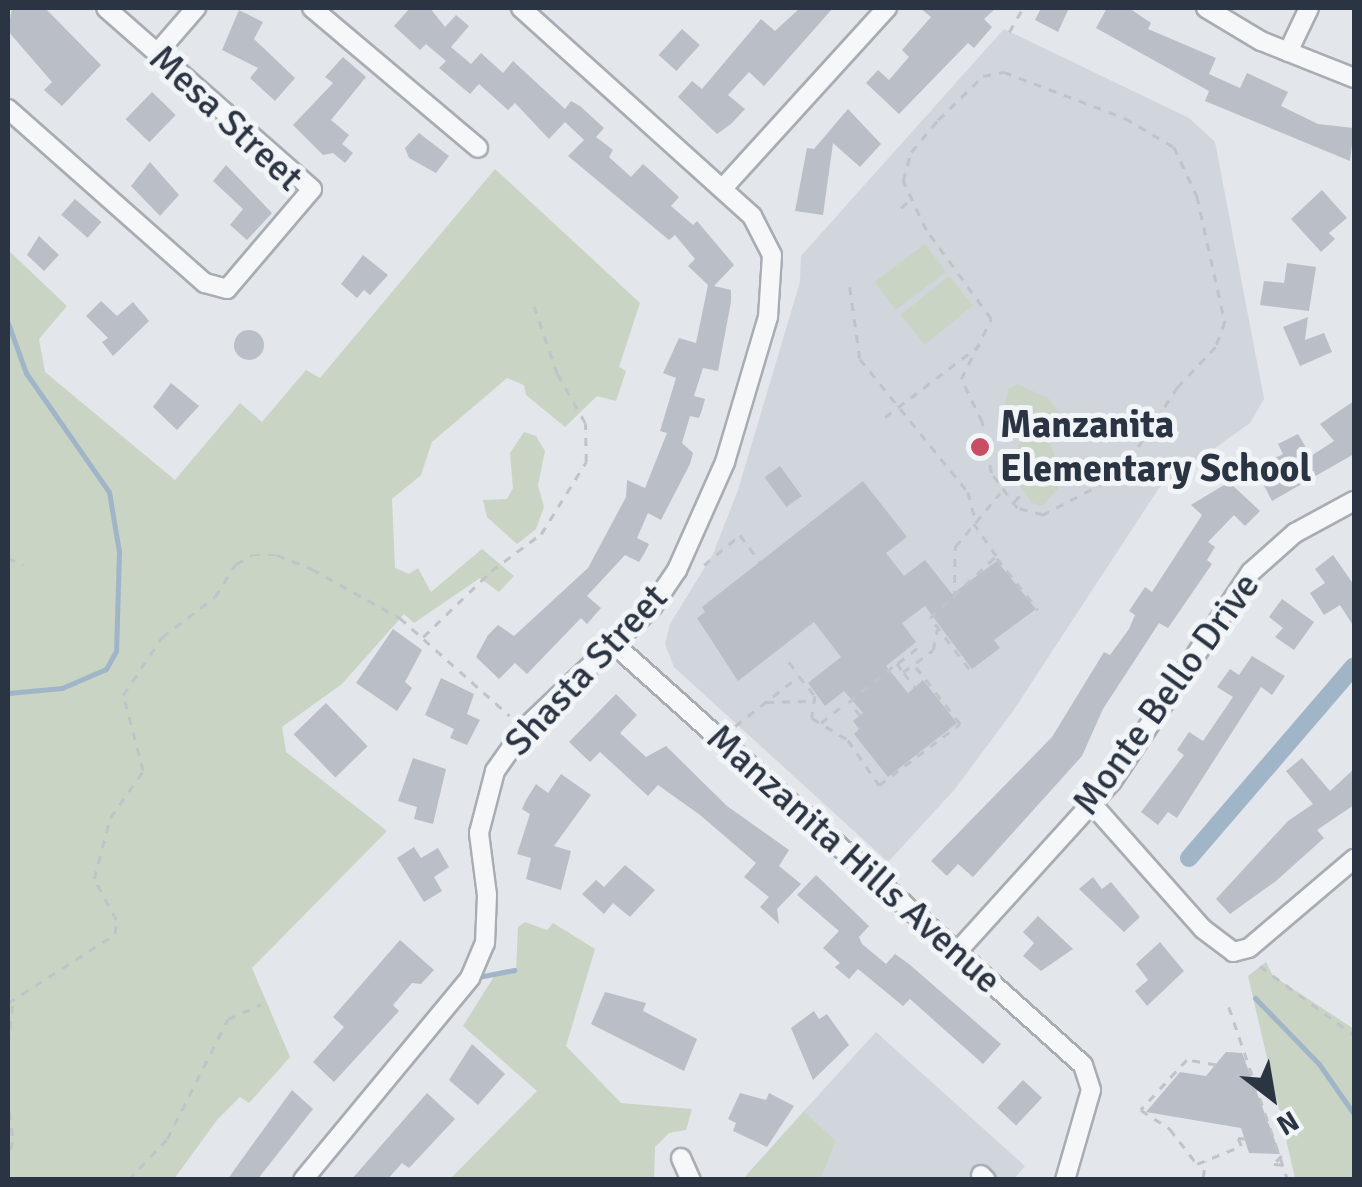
<!DOCTYPE html>
<html>
<head>
<meta charset="utf-8">
<style>
  body { margin:0 }
  #map { position:relative; width:1362px; height:1187px; overflow:hidden; background:#e3e6ea; font-family:Signika,sans-serif }
  div>[style] { position:absolute }
  .built>* { inset:0; background:#d1d5dc }
  .green>* { inset:0; background:#c9d4c4; transform-origin:0 0 }
  .stream>* { height:5px; margin:-2.5px; padding:0 2.5px; transform-origin:2.5px; border-radius:2.5px; background:#a0b5c8 }
  .canal>* { height:18px; margin:-9px; padding:0 9px; transform-origin:9px; border-radius:9px; background:#a0b5c8 }
  .building>* { inset:0; background:#babfc7; transform-origin:0 0 }
  .round { border-radius:50% }
  .path>* { height:2.5px; margin-top:-1.25px; transform-origin:0; background:repeating-linear-gradient(90deg,#c0c4c9 0 8px,transparent 0 16px) }
  .roads { filter:drop-shadow(2px 0 #a8adb4) drop-shadow(-2px 0 #a8adb4) drop-shadow(0 2px #a8adb4) drop-shadow(0 -2px #a8adb4) }
  .minor>* { height:18px; margin:-9px; padding:0 9px; transform-origin:9px; border-radius:9px; background:#f5f7f9 }
  .dots>* { width:28px; height:28px; translate:-50% -50%; box-sizing:border-box; border:5px solid #f2f5f8; border-radius:50% }
  span { translate:-50% -50%; white-space:nowrap; text-align:center; line-height:1.15; -webkit-text-stroke:10px #f2f5f8; paint-order:stroke }
  .street-label { font-size:38px; color:#2b3442 }
  .poi-label { font-size:38px; color:#2b3442; font-weight:700 }
  .left { translate:0 -50%; text-align:left }
  .frame { position:absolute; inset:0; border:10px solid #2b3442; pointer-events:none }
  .north { position:absolute; left:1222px; top:1047px; width:100px; height:100px; -webkit-text-stroke:8px #f2f5f8; paint-order:stroke; rotate:149deg; font-size:28px; font-weight:700; line-height:40px; text-align:center; color:#2b3442 }
  .north::after { content:''; display:block; margin:auto; width:35px; height:45px; background:#2b3442; clip-path:polygon(50% 0,100% 100%,50% 72%,0 100%) }
</style>
</head>
<body>
<div id="map">
  <div class="built">
    <i style="clip-path:polygon(1004px 29px,1189px 118px,1215px 142px,1264px 399px,1250px 423px,1159px 488px,1013px 711px,955px 789px,888px 862px,674px 667px,665px 644px,670px 624px,713px 554px,738px 490px,800px 282px,801px 256px)"></i>
    <i style="clip-path:polygon(876px 1032px,1025px 1166px,1014px 1179px,821px 1179px,836px 1141px,804px 1111px)"></i>
  </div>
  <div class="green">
    <i style="clip-path:polygon(495px 169px,640px 303px,619px 367px,626px 371px,616px 401px,597px 396px,565px 427px,526px 395px,524px 385px,507px 378px,432px 442px,421px 475px,392px 499px,395px 568px,409px 574px,418px 568px,431px 592px,482px 549px,514px 576px,499px 592px,480px 578px,414px 623px,404px 614px,342px 684px,282px 727px,286px 752px,387px 831px,252px 968px,290px 1057px,249px 1103px,240px 1097px,217px 1120px,174px 1179px,8px 1179px,8px 250px,67px 306px,39px 339px,45px 372px,175px 480px,240px 403px,262px 422px,306px 370px,320px 378px)"></i>
    <i style="left:925px;top:244px;width:35px;height:63px;rotate:53deg"></i>
    <i style="left:949px;top:276px;width:38px;height:62px;rotate:51deg"></i>
    <i style="clip-path:polygon(1017px 384px,1048px 398px,1075px 434px,1063px 441px,1043px 427px,1062px 473px,1059px 487px,1042px 506px,1032px 503px,1009px 470px,1021px 439px,1003px 410px,1009px 389px)"></i>
    <i style="clip-path:polygon(524px 432px,536px 436px,545px 451px,538px 485px,544px 507px,536px 529px,517px 544px,487px 517px,483px 500px,507px 499px,513px 488px,510px 453px)"></i>
    <i style="clip-path:polygon(525px 922px,547px 930px,553px 923px,595px 949px,566px 1046px,621px 1103px,692px 1109px,686px 1130px,669px 1133px,655px 1147px,654px 1179px,450px 1179px,537px 1091px,463px 1026px,495px 975px,516px 971px,518px 927px)"></i>
    <i style="clip-path:polygon(1266px 962px,1273px 976px,1354px 1029px,1354px 1179px,1295px 1178px,1248px 976px)"></i>
    <i style="clip-path:polygon(804px 1111px,836px 1141px,821px 1179px,743px 1179px)"></i>
  </div>
  <div class="stream">
    <i style="left:8px;top:323px;width:53px;rotate:70.2deg"></i>
    <i style="left:26px;top:373px;width:145px;rotate:55.1deg"></i>
    <i style="left:109px;top:492px;width:61px;rotate:80.5deg"></i>
    <i style="left:119px;top:552px;width:99px;rotate:91.7deg"></i>
    <i style="left:116px;top:651px;width:21px;rotate:119deg"></i>
    <i style="left:106px;top:669px;width:48px;rotate:156.6deg"></i>
    <i style="left:62px;top:688px;width:54px;rotate:174.7deg"></i>
    <i style="left:478px;top:977px;width:37px;rotate:-11deg"></i>
    <i style="left:1255px;top:998px;width:92px;rotate:45.9deg"></i>
    <i style="left:1319px;top:1064px;width:61px;rotate:55deg"></i>
  </div>
  <div class="canal">
    <i style="left:1189px;top:858px;width:253px;rotate:-49.3deg"></i>
  </div>
  <div class="building">
    <i style="clip-path:polygon(12px 8px,45px 8px,101px 65px,62px 106px,44px 90px,52px 82px,8px 31px)"></i>
    <i style="clip-path:polygon(410px 8px,430px 8px,445px 27px,456px 15px,469px 26px,451px 47px,471px 64px,481px 53px,503px 73px,513px 61px,565px 109px,571px 101px,580px 106px,604px 128px,596px 137px,613px 150px,609px 157px,631px 177px,643px 164px,650px 170px,679px 197px,671px 206px,693px 225px,697px 221px,734px 265px,714px 286px,731px 290px,731px 302px,718px 371px,703px 368px,694px 396px,705px 399px,702px 410px,699px 418px,690px 416px,682px 443px,693px 453px,690px 464px,661px 520px,648px 513px,637px 538px,649px 544px,644px 554px,639px 562px,625px 555px,587px 596px,601px 608px,587px 624px,581px 618px,527px 674px,515px 663px,499px 679px,476px 657px,488px 635px,498px 625px,514px 636px,588px 568px,626px 497px,627px 480px,645px 488px,667px 433px,660px 431px,676px 378px,663px 373px,679px 338px,696px 343px,708px 285px,688px 266px,695px 259px,675px 235px,669px 240px,568px 156px,584px 140px,565px 122px,549px 139px,515px 103px,508px 110px,479px 84px,470px 94px,439px 68px,446px 61px,426px 44px,420px 50px,394px 26px)"></i>
    <i style="clip-path:polygon(800px 8px,833px 8px,764px 86px,749px 72px,728px 95px,745px 109px,731px 124px,717px 134px,678px 97px,692px 81px,702px 89px,761px 19px,775px 31px)"></i>
    <i style="clip-path:polygon(920px 8px,996px 8px,984px 19px,992px 27px,974px 48px,968px 43px,899px 114px,866px 83px,878px 70px,889px 80px,909px 57px,902px 50px,931px 17px)"></i>
    <i style="clip-path:polygon(1041px 8px,1069px 8px,1058px 32px,1035px 20px)"></i>
    <i style="clip-path:polygon(1107px 8px,1129px 8px,1151px 23px,1148px 29px,1216px 58px,1209px 74px,1240px 88px,1247px 73px,1288px 92px,1281px 106px,1318px 124px,1354px 128px,1350px 161px,1205px 101px,1209px 91px,1096px 28px)"></i>
    <i style="clip-path:polygon(239px 10px,263px 22px,254px 39px,295px 78px,275px 101px,250px 78px,258px 68px,222px 50px)"></i>
    <i style="left:682px;top:29px;width:24px;height:35px;rotate:42deg"></i>
    <i style="clip-path:polygon(343px 57px,366px 77px,331px 120px,349px 135px,342px 144px,353px 153px,345px 163px,333px 153px,323px 155px,293px 125px,333px 83px,325px 77px)"></i>
    <i style="left:152px;top:92px;width:33px;height:38px;rotate:44deg"></i>
    <i style="clip-path:polygon(848px 109px,881px 144px,860px 167px,833px 143px,823px 215px,795px 211px,807px 148px,814px 149px)"></i>
    <i style="clip-path:polygon(419px 133px,449px 156px,436px 173px,409px 158px,405px 148px)"></i>
    <i style="clip-path:polygon(150px 162px,179px 195px,160px 216px,131px 186px)"></i>
    <i style="clip-path:polygon(226px 165px,272px 213px,247px 240px,230px 225px,243px 209px,213px 181px)"></i>
    <i style="clip-path:polygon(1322px 190px,1347px 218px,1329px 233px,1335px 239px,1321px 252px,1291px 219px)"></i>
    <i style="left:75px;top:199px;width:35px;height:21px;rotate:41deg"></i>
    <i style="clip-path:polygon(39px 236px,59px 255px,44px 271px,27px 255px)"></i>
    <i style="clip-path:polygon(363px 255px,388px 275px,370px 295px,364px 290px,357px 298px,341px 284px)"></i>
    <i style="clip-path:polygon(1287px 263px,1316px 267px,1309px 311px,1260px 305px,1264px 281px,1284px 283px)"></i>
    <i style="clip-path:polygon(101px 301px,117px 316px,133px 302px,149px 321px,113px 356px,102px 342px,108px 338px,86px 316px)"></i>
    <i style="clip-path:polygon(1308px 317px,1305px 340px,1324px 333px,1332px 352px,1300px 366px,1283px 327px)"></i>
    <i class="round" style="left:234px;top:330px;width:30px;height:30px"></i>
    <i style="clip-path:polygon(171px 383px,199px 406px,177px 430px,153px 407px)"></i>
    <i style="clip-path:polygon(1354px 401px,1354px 454px,1272px 501px,1255px 468px,1283px 454px,1278px 444px,1298px 434px,1311px 456px,1334px 441px,1320px 424px)"></i>
    <i style="left:780px;top:466px;width:37px;height:19px;rotate:54deg"></i>
    <i style="clip-path:polygon(863px 481px,907px 537px,886px 553px,904px 576px,925px 560px,952px 594px,997px 561px,1036px 609px,994px 640px,1000px 648px,972px 669px,925px 606px,902px 623px,916px 642px,886px 666px,908px 693px,923px 680px,957px 723px,888px 777px,854px 734px,859px 729px,853px 721px,863px 713px,844px 691px,825px 706px,808px 683px,841px 657px,814px 622px,738px 681px,697px 618px,705px 612px,702px 607px)"></i>
    <i style="clip-path:polygon(1229px 482px,1260px 511px,1245px 526px,1234px 515px,1208px 542px,1215px 547px,1207px 560px,1212px 564px,1168px 628px,1159px 623px,1103px 709px,1082px 756px,973px 877px,958px 864px,947px 876px,931px 861px,1052px 737px,1104px 652px,1110px 655px,1129px 629px,1135px 615px,1129px 611px,1145px 587px,1152px 592px,1202px 515px,1191px 505px)"></i>
    <i style="clip-path:polygon(1333px 555px,1354px 585px,1354px 627px,1340px 605px,1324px 615px,1310px 593px,1325px 583px,1315px 569px)"></i>
    <i style="clip-path:polygon(1282px 599px,1314px 622px,1294px 650px,1275px 637px,1283px 628px,1269px 617px)"></i>
    <i style="clip-path:polygon(393px 629px,422px 650px,405px 682px,412px 688px,397px 711px,356px 683px)"></i>
    <i style="clip-path:polygon(1252px 656px,1285px 676px,1272px 695px,1261px 687px,1177px 818px,1168px 812px,1158px 825px,1141px 812px,1184px 755px,1177px 750px,1189px 732px,1203px 741px,1233px 697px,1217px 687px,1230px 669px,1239px 675px)"></i>
    <i style="clip-path:polygon(441px 678px,474px 694px,467px 714px,480px 720px,467px 745px,450px 738px,454px 729px,425px 715px)"></i>
    <i style="clip-path:polygon(616px 694px,637px 715px,620px 733px,646px 757px,666px 746px,727px 806px,789px 850px,779px 866px,801px 884px,777px 909px,779px 924px,760px 907px,769px 897px,744px 877px,756px 863px,700px 815px,658px 785px,648px 796px,600px 752px,590px 762px,569px 742px)"></i>
    <i style="left:326px;top:703px;width:60px;height:45px;rotate:46deg"></i>
    <i style="clip-path:polygon(413px 758px,446px 769px,433px 824px,414px 819px,417px 807px,398px 801px)"></i>
    <i style="clip-path:polygon(1302px 758px,1330px 791px,1354px 769px,1354px 805px,1317px 830px,1324px 838px,1276px 881px,1230px 914px,1216px 899px,1288px 821px,1313px 804px,1286px 771px)"></i>
    <i style="clip-path:polygon(561px 774px,591px 795px,554px 846px,571px 851px,561px 890px,526px 879px,531px 858px,517px 854px,530px 814px,522px 809px,526px 800px,536px 784px,548px 793px)"></i>
    <i style="clip-path:polygon(414px 847px,421px 858px,438px 848px,449px 867px,434px 877px,442px 891px,424px 902px,397px 858px)"></i>
    <i style="clip-path:polygon(625px 865px,655px 890px,630px 917px,613px 903px,604px 914px,582px 894px,596px 880px,604px 887px)"></i>
    <i style="clip-path:polygon(816px 875px,869px 926px,859px 937px,862px 944px,886px 964px,895px 954px,909px 964px,1001px 1044px,983px 1064px,910px 999px,903px 1006px,858px 969px,849px 979px,835px 967px,840px 963px,823px 948px,839px 931px,797px 895px)"></i>
    <i style="clip-path:polygon(1093px 877px,1102px 889px,1111px 882px,1140px 917px,1124px 932px,1079px 889px)"></i>
    <i style="clip-path:polygon(1038px 916px,1073px 949px,1041px 971px,1023px 956px,1034px 943px,1023px 932px)"></i>
    <i style="clip-path:polygon(400px 940px,434px 970px,421px 984px,412px 983px,393px 1005px,399px 1011px,334px 1082px,313px 1062px,344px 1027px,333px 1017px)"></i>
    <i style="clip-path:polygon(1160px 942px,1184px 971px,1147px 1006px,1135px 991px,1148px 980px,1136px 964px)"></i>
    <i style="clip-path:polygon(605px 992px,646px 1003px,643px 1011px,697px 1039px,684px 1071px,591px 1024px)"></i>
    <i style="clip-path:polygon(814px 1011px,819px 1019px,827px 1014px,849px 1045px,813px 1080px,791px 1028px)"></i>
    <i style="clip-path:polygon(472px 1044px,505px 1074px,478px 1105px,449px 1080px)"></i>
    <i style="clip-path:polygon(1226px 1052px,1242px 1053px,1280px 1154px,1249px 1153px,1241px 1128px,1146px 1112px,1180px 1072px,1206px 1076px)"></i>
    <i style="left:1023px;top:1080px;width:26px;height:38px;rotate:43deg"></i>
    <i style="clip-path:polygon(292px 1090px,313px 1109px,257px 1180px,227px 1180px)"></i>
    <i style="clip-path:polygon(427px 1093px,455px 1119px,409px 1168px,402px 1163px,387px 1180px,351px 1180px)"></i>
    <i style="clip-path:polygon(740px 1093px,766px 1100px,769px 1093px,794px 1106px,767px 1147px,733px 1131px,736px 1123px,728px 1119px)"></i>
  </div>
  <div class="path">
    <i style="left:1009px;top:32px;width:28px;rotate:-60deg"></i>
    <i style="left:1004px;top:72px;width:129px;rotate:20.8deg"></i>
    <i style="left:1125px;top:118px;width:57px;rotate:30.6deg"></i>
    <i style="left:1174px;top:147px;width:54px;rotate:64.9deg"></i>
    <i style="left:1197px;top:196px;width:129px;rotate:77.5deg"></i>
    <i style="left:1225px;top:322px;width:27px;rotate:110deg"></i>
    <i style="left:1216px;top:347px;width:55px;rotate:133.5deg"></i>
    <i style="left:1178px;top:387px;width:105px;rotate:123.4deg"></i>
    <i style="left:1120px;top:475px;width:87px;rotate:152.5deg"></i>
    <i style="left:1043px;top:515px;width:27px;rotate:-165deg"></i>
    <i style="left:1017px;top:508px;width:44px;rotate:-126.6deg"></i>
    <i style="left:991px;top:473px;width:52px;rotate:-100deg"></i>
    <i style="left:982px;top:422px;width:48px;rotate:-116deg"></i>
    <i style="left:961px;top:379px;width:67px;rotate:-63.4deg"></i>
    <i style="left:991px;top:319px;width:110px;rotate:-126.1deg"></i>
    <i style="left:926px;top:230px;width:54px;rotate:-115.1deg"></i>
    <i style="left:903px;top:181px;width:30px;rotate:-75deg"></i>
    <i style="left:911px;top:152px;width:42px;rotate:-49.8deg"></i>
    <i style="left:938px;top:120px;width:63px;rotate:-44.4deg"></i>
    <i style="left:983px;top:76px;width:21px;rotate:-11deg"></i>
    <i style="left:901px;top:208px;width:12px;rotate:-42deg"></i>
    <i style="left:850px;top:287px;width:73px;rotate:82.1deg"></i>
    <i style="left:860px;top:359px;width:171px;rotate:50.9deg"></i>
    <i style="left:968px;top:492px;width:31px;rotate:75deg"></i>
    <i style="left:885px;top:417px;width:119px;rotate:-37.2deg"></i>
    <i style="left:1014px;top:502px;width:13px;rotate:-48deg"></i>
    <i style="left:8px;top:558px;width:17px;rotate:24deg"></i>
    <i style="left:997px;top:558px;width:66px;rotate:51.7deg"></i>
    <i style="left:704px;top:565px;width:47px;rotate:-39.8deg"></i>
    <i style="left:740px;top:535px;width:34px;rotate:53deg"></i>
    <i style="left:954px;top:599px;width:52px;rotate:-88.9deg"></i>
    <i style="left:955px;top:547px;width:70px;rotate:-50.2deg"></i>
    <i style="left:423px;top:637px;width:95px;rotate:-44.1deg"></i>
    <i style="left:491px;top:571px;width:62px;rotate:-36.5deg"></i>
    <i style="left:541px;top:534px;width:85px;rotate:-58deg"></i>
    <i style="left:586px;top:462px;width:39px;rotate:-91deg"></i>
    <i style="left:585px;top:423px;width:56px;rotate:-119.7deg"></i>
    <i style="left:557px;top:374px;width:71px;rotate:-108.9deg"></i>
    <i style="left:789px;top:662px;width:15px;rotate:53deg"></i>
    <i style="left:898px;top:663px;width:29px;rotate:-38deg"></i>
    <i style="left:969px;top:669px;width:64px;rotate:-127.4deg"></i>
    <i style="left:930px;top:618px;width:91px;rotate:-43.2deg"></i>
    <i style="left:996px;top:556px;width:39px;rotate:-125deg"></i>
    <i style="left:904px;top:673px;width:18px;rotate:52deg"></i>
    <i style="left:766px;top:702px;width:42px;rotate:-1.4deg"></i>
    <i style="left:860px;top:716px;width:18px;rotate:-128deg"></i>
    <i style="left:849px;top:702px;width:62px;rotate:-39.1deg"></i>
    <i style="left:897px;top:663px;width:11px;rotate:56deg"></i>
    <i style="left:903px;top:672px;width:37px;rotate:-36deg"></i>
    <i style="left:933px;top:650px;width:21px;rotate:-79deg"></i>
    <i style="left:821px;top:723px;width:32px;rotate:-39deg"></i>
    <i style="left:735px;top:726px;width:81px;rotate:-38deg"></i>
    <i style="left:799px;top:676px;width:26px;rotate:51deg"></i>
    <i style="left:815px;top:696px;width:22px;rotate:98deg"></i>
    <i style="left:812px;top:718px;width:42px;rotate:31.4deg"></i>
    <i style="left:848px;top:740px;width:55px;rotate:55.4deg"></i>
    <i style="left:879px;top:785px;width:101px;rotate:-37deg"></i>
    <i style="left:960px;top:724px;width:76px;rotate:-128.1deg"></i>
    <i style="left:1260px;top:966px;width:117px;rotate:36.3deg"></i>
    <i style="left:8px;top:1003px;width:127px;rotate:-32.8deg"></i>
    <i style="left:115px;top:934px;width:14px;rotate:-86deg"></i>
    <i style="left:116px;top:920px;width:47px;rotate:-118.2deg"></i>
    <i style="left:94px;top:879px;width:63px;rotate:-75.3deg"></i>
    <i style="left:110px;top:818px;width:57px;rotate:-54.9deg"></i>
    <i style="left:143px;top:771px;width:79px;rotate:-104.7deg"></i>
    <i style="left:123px;top:695px;width:70px;rotate:-56.1deg"></i>
    <i style="left:162px;top:637px;width:66px;rotate:-37deg"></i>
    <i style="left:215px;top:597px;width:39px;rotate:-58deg"></i>
    <i style="left:236px;top:564px;width:18px;rotate:-29deg"></i>
    <i style="left:252px;top:555px;width:25px"></i>
    <i style="left:277px;top:555px;width:38px;rotate:22deg"></i>
    <i style="left:312px;top:569px;width:101px;rotate:29.1deg"></i>
    <i style="left:400px;top:618px;width:147px;rotate:41.7deg"></i>
    <i style="left:1229px;top:1007px;width:183px;rotate:71.2deg"></i>
    <i style="left:8px;top:1045px;width:45px;rotate:-83.7deg"></i>
    <i style="left:1216px;top:1065px;width:29px;rotate:-170deg"></i>
    <i style="left:1187px;top:1060px;width:68px;rotate:132.6deg"></i>
    <i style="left:1141px;top:1110px;width:35px;rotate:33deg"></i>
    <i style="left:1170px;top:1129px;width:44px;rotate:52.4deg"></i>
    <i style="left:1197px;top:1164px;width:48px;rotate:-22.2deg"></i>
    <i style="left:1241px;top:1146px;width:9px;rotate:-111deg"></i>
    <i style="left:1238px;top:1138px;width:12px;rotate:5deg"></i>
    <i style="left:8px;top:1096px;width:46px;rotate:83.8deg"></i>
    <i style="left:13px;top:1142px;width:16px;rotate:108deg"></i>
    <i style="left:1282px;top:1156px;width:11px;rotate:135deg"></i>
    <i style="left:1274px;top:1164px;width:11px;rotate:5deg"></i>
    <i style="left:1203px;top:1178px;width:17px;rotate:-83deg"></i>
    <i style="left:128px;top:1180px;width:57px;rotate:-46.4deg"></i>
    <i style="left:167px;top:1139px;width:135px;rotate:-63.1deg"></i>
    <i style="left:228px;top:1019px;width:36px;rotate:-24deg"></i>
  </div>
  <div class="roads">
    <div class="minor">
      <i style="left:312px;top:8px;width:217px;rotate:40.1deg"></i>
      <i style="left:1206px;top:8px;width:64px;rotate:31deg"></i>
      <i style="left:1261px;top:41px;width:100px;rotate:21.7deg"></i>
      <i style="left:1288px;top:52px;width:49px;rotate:-64.5deg"></i>
      <i style="left:157px;top:53px;width:60px;rotate:-49.1deg"></i>
      <i style="left:8px;top:109px;width:263px;rotate:41.5deg"></i>
      <i style="left:205px;top:283px;width:23px;rotate:15deg"></i>
      <i style="left:227px;top:289px;width:131px;rotate:-49.6deg"></i>
      <i style="left:312px;top:189px;width:274px;rotate:-138.7deg"></i>
      <i style="left:723px;top:188px;width:244px;rotate:-47.7deg"></i>
      <i style="left:616px;top:646px;width:627px;rotate:41.9deg"></i>
      <i style="left:1083px;top:1065px;width:26px;rotate:72deg"></i>
      <i style="left:1091px;top:1090px;width:94px;rotate:106.1deg"></i>
      <i style="left:1092px;top:804px;width:167px;rotate:48.4deg"></i>
      <i style="left:1203px;top:929px;width:38px;rotate:37deg"></i>
      <i style="left:1233px;top:952px;width:16px;rotate:-14deg"></i>
      <i style="left:1249px;top:948px;width:138px;rotate:-40.3deg"></i>
      <i style="left:956px;top:953px;width:232px;rotate:-47.8deg"></i>
      <i style="left:1112px;top:781px;width:251px;rotate:-56.4deg"></i>
      <i style="left:1251px;top:572px;width:59px;rotate:-41.6deg"></i>
      <i style="left:1295px;top:533px;width:67px;rotate:-28.5deg"></i>
      <i style="left:681px;top:1158px;width:24px;rotate:66deg"></i>
      <i style="left:981px;top:1175px;width:7px;rotate:45deg"></i>
      <i style="left:303px;top:1180px;width:262px;rotate:-50.4deg"></i>
      <i style="left:470px;top:978px;width:38px;rotate:-67deg"></i>
      <i style="left:485px;top:943px;width:48px;rotate:-87.6deg"></i>
      <i style="left:487px;top:895px;width:63px;rotate:-97.4deg"></i>
      <i style="left:479px;top:833px;width:64px;rotate:-75.5deg"></i>
      <i style="left:495px;top:771px;width:54px;rotate:-54.8deg"></i>
      <i style="left:526px;top:727px;width:174px;rotate:-43.6deg"></i>
      <i style="left:652px;top:607px;width:45px;rotate:-56deg"></i>
      <i style="left:677px;top:570px;width:118px;rotate:-66deg"></i>
      <i style="left:725px;top:462px;width:151px;rotate:-73.5deg"></i>
      <i style="left:768px;top:317px;width:62px;rotate:-86.3deg"></i>
      <i style="left:772px;top:255px;width:44px;rotate:-117.1deg"></i>
      <i style="left:752px;top:216px;width:311px;rotate:-138deg"></i>
    </div>
  </div>
  <div class="dots">
    <i style="left:980px;top:447px;background:#c94e64"></i>
  </div>
  <div class="street-label">
    <span style="left:226px;top:118px;rotate:43deg">Mesa Street</span>
    <span style="left:586px;top:670px;rotate:-47deg">Shasta Street</span>
    <span style="left:1166px;top:694px;rotate:-54deg">Monte Bello Drive</span>
    <span style="left:854px;top:859px;rotate:42deg">Manzanita Hills Avenue</span>
  </div>
  <div class="poi-label">
    <span class="left" style="left:1000px;top:447px">Manzanita<br>Elementary School</span>
  </div>
  <div class="frame"></div>
  <div class="north">N</div>
</div>
</body>
</html>
